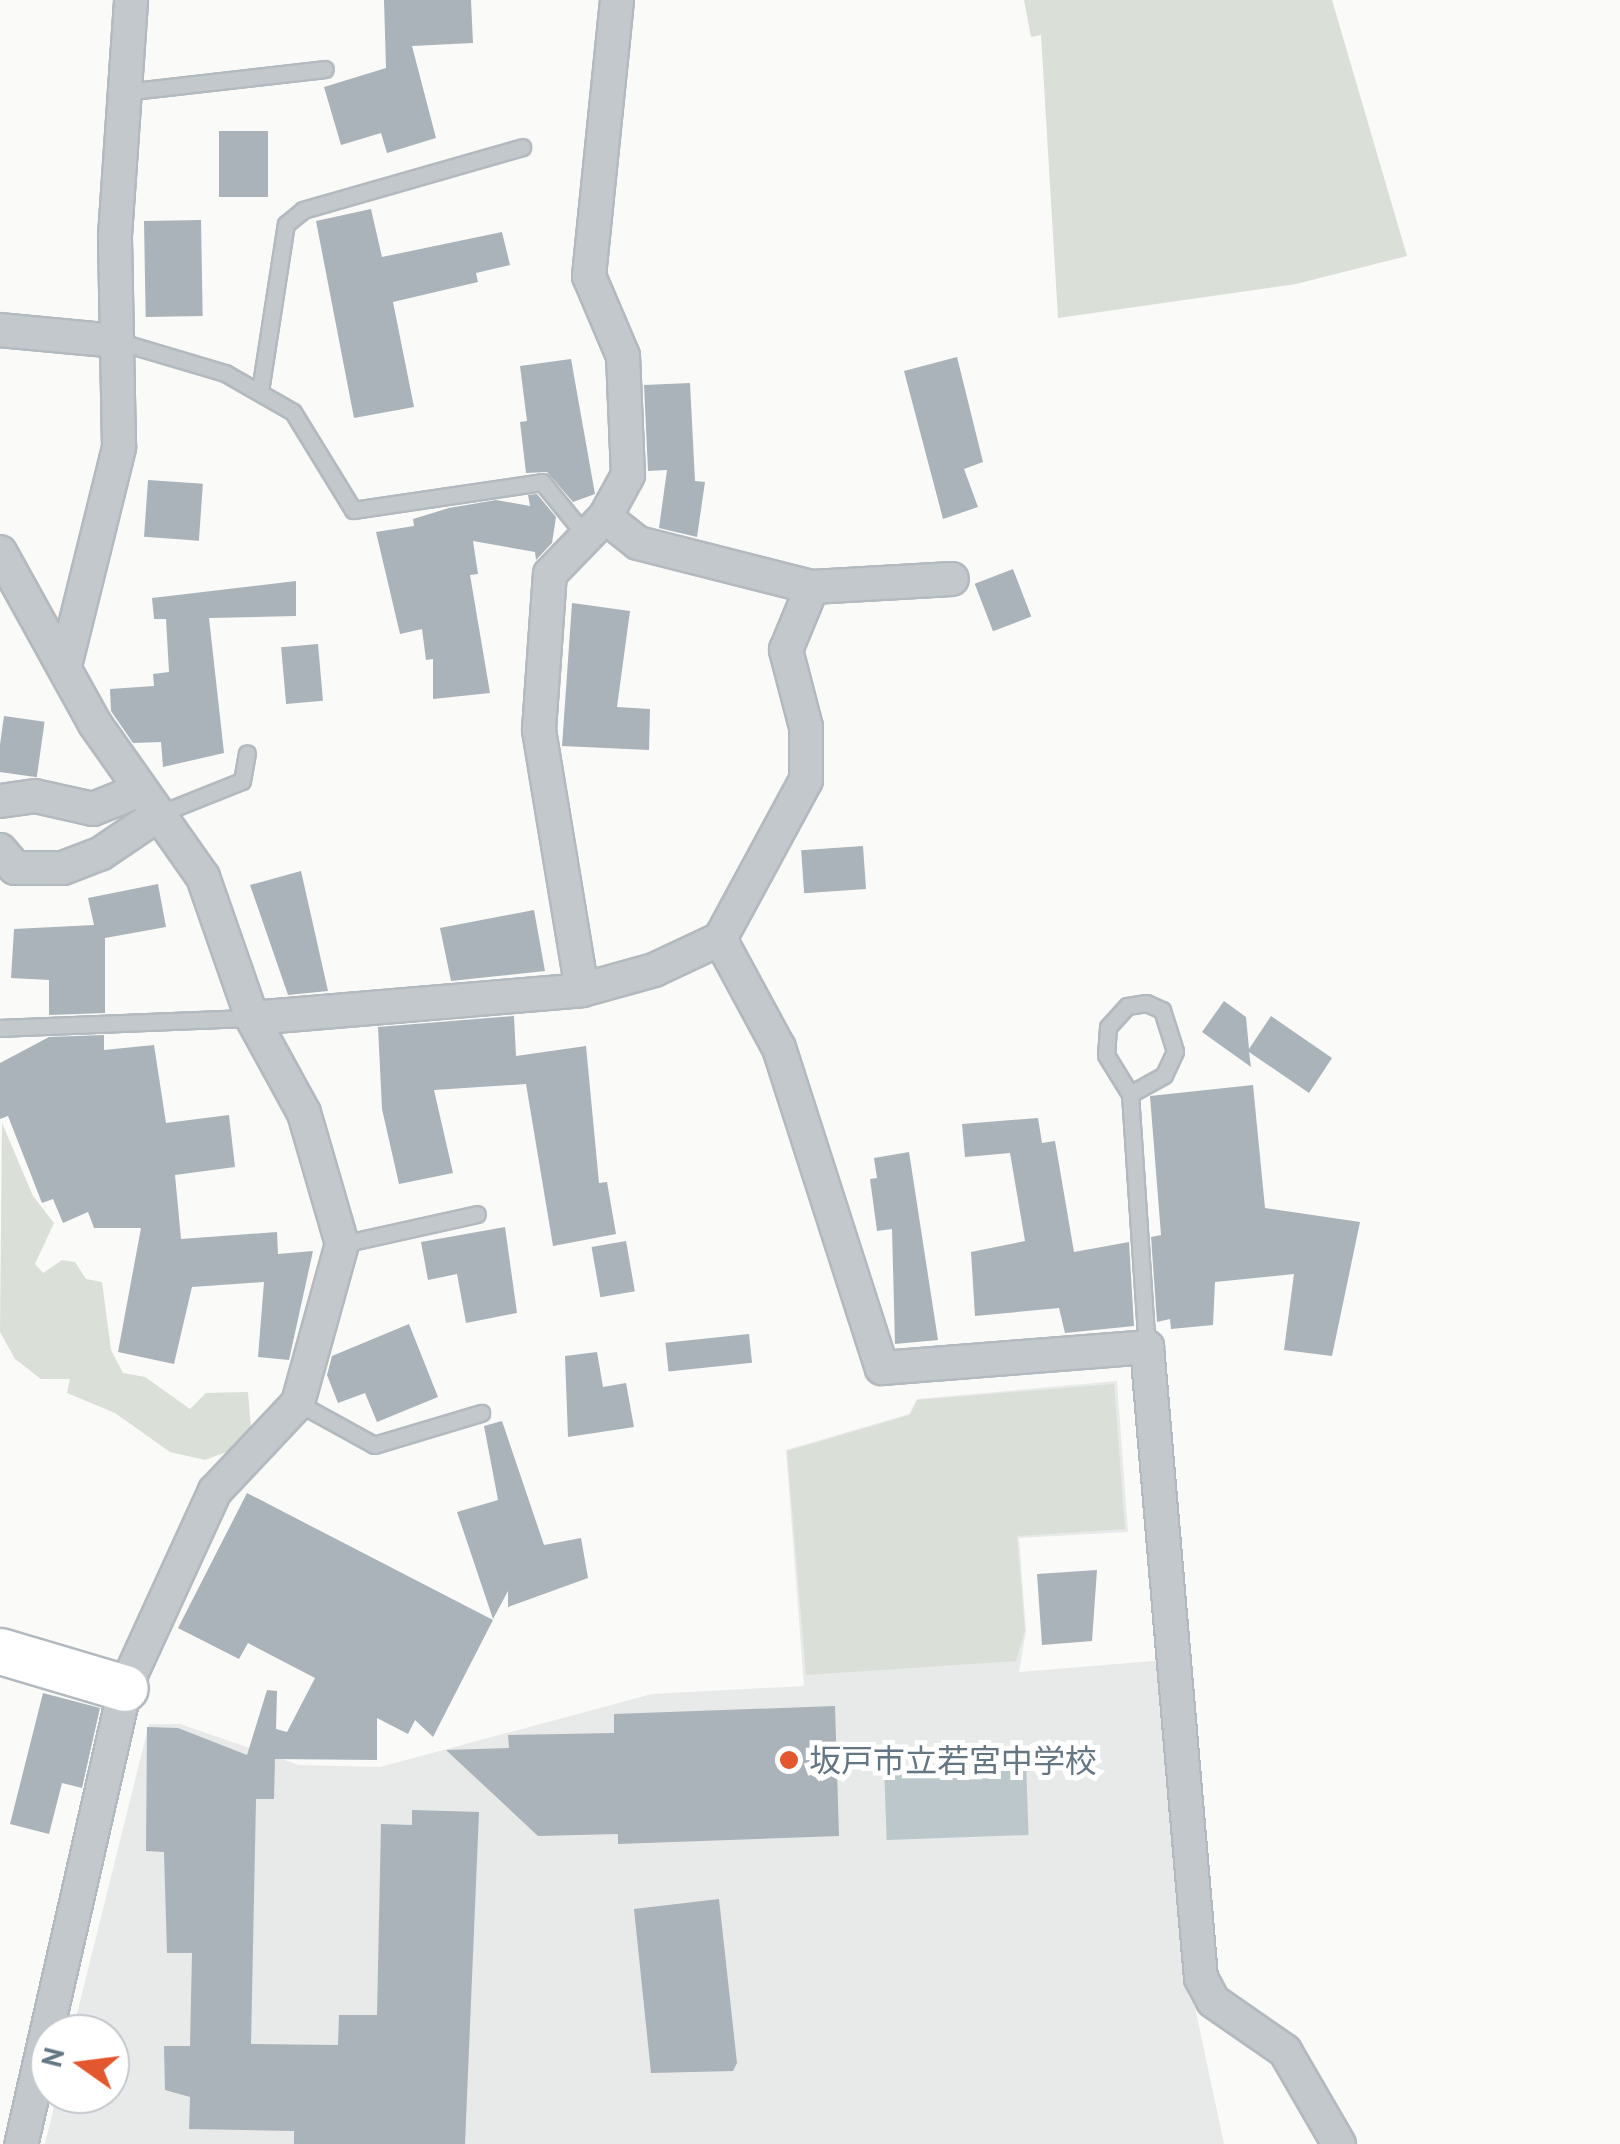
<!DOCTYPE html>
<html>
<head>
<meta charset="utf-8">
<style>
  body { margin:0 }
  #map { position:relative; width:1620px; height:2144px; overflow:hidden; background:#fafaf8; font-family:"PT Sans","Noto Sans JP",sans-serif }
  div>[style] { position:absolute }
  .built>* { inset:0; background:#e8e9e9 }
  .green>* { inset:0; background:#dadfd7 }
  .water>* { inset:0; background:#bbc7cb; transform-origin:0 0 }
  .building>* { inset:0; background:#aab3b9; transform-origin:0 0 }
  .roads { filter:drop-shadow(2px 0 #b3babf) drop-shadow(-2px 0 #b3babf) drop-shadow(0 2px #b3babf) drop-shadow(0 -2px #b3babf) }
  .lane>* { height:15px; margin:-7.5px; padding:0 7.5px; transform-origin:7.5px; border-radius:7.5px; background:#c3c8cc }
  .street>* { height:32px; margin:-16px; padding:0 16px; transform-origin:16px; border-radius:16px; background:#c3c8cc }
  .secondary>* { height:45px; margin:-22.5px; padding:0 22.5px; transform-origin:22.5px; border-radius:22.5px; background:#fff }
  .dots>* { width:28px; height:28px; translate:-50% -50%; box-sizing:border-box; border:5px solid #fff; border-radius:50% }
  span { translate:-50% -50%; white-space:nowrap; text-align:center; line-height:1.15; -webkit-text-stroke:10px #fff; paint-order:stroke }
  .poi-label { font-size:32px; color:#657683 }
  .left { translate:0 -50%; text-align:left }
  .north { position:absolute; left:30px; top:2014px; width:100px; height:100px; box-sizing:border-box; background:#fff; border:2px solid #c1c8cd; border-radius:50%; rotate:284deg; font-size:28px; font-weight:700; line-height:40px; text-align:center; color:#657683 }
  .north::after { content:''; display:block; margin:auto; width:35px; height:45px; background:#e4572e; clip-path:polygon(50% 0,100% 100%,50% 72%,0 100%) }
</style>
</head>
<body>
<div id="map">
  <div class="built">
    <i style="clip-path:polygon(1117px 1381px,1128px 1532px,1019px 1538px,1026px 1631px,1019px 1672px,1165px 1660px,1188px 1974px,1224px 2144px,45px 2144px,57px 2094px,110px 2094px,110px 2034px,72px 2034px,149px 1724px,180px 1724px,299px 1765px,380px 1767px,652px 1694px,804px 1686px,786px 1450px,909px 1414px,917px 1399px)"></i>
  </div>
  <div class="green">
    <i style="clip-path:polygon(1024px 0,1332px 0,1407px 256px,1296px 284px,1058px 318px,1041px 35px,1031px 37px)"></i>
    <i style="clip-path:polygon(2px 1123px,33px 1196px,54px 1223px,35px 1264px,43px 1273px,62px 1260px,75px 1262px,86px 1279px,102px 1282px,111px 1350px,123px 1373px,145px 1377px,190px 1409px,206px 1393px,248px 1392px,251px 1429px,226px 1452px,205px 1460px,170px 1452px,115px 1413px,67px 1393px,70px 1379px,41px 1379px,15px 1359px,0 1332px)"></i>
    <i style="clip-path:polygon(1114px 1384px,1125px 1529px,1017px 1536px,1025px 1631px,1016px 1661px,806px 1675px,787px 1451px,910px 1415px,917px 1400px)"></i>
  </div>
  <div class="water">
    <i style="left:1026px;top:1762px;width:73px;height:142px;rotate:88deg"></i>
  </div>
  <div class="building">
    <i style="clip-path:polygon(384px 0,471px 0,473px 43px,412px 46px,436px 138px,387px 153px,381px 133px,341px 145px,324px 87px,386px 68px)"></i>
    <i style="left:219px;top:131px;width:49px;height:66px"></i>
    <i style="clip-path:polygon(371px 209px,382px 257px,502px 232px,510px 265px,476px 273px,478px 282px,393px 302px,414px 407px,354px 418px,316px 221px)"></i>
    <i style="left:201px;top:220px;width:96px;height:57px;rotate:89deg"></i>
    <i style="clip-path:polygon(957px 357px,983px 462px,964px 469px,978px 507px,943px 519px,904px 371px)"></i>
    <i style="clip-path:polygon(571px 359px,595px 494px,573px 502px,547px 472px,526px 473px,520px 422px,527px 421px,520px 366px)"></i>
    <i style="clip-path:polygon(690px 383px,695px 481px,705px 482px,697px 537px,659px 528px,667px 470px,648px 471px,644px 385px)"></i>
    <i style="left:148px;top:480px;width:55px;height:57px;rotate:4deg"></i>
    <i style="clip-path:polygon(537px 494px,556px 517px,552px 543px,536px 560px,535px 552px,473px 541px,478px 574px,470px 575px,490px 693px,433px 699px,433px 659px,426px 660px,422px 629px,400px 634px,376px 532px,414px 526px,413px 519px,449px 508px,496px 500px,530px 506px,528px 495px)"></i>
    <i style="left:1013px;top:569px;width:51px;height:41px;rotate:69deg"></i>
    <i style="clip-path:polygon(296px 581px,296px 616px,209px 618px,224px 753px,163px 767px,161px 742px,133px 743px,111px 711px,110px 689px,154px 686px,153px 674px,169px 672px,166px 619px,154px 619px,152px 598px)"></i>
    <i style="clip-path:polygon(572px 603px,630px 611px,617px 707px,650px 709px,649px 750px,562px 746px)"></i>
    <i style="left:318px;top:644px;width:57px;height:37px;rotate:85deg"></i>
    <i style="left:4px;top:716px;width:41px;height:56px;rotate:8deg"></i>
    <i style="left:863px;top:846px;width:43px;height:62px;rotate:86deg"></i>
    <i style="clip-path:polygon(301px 871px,328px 991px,288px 995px,250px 885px)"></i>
    <i style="clip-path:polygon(158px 884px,166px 927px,105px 938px,105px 1013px,49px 1015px,49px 980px,11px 978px,14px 929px,94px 925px,88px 898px)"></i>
    <i style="clip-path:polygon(534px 910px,545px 971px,451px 981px,440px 928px)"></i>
    <i style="clip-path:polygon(1224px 1001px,1246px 1017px,1249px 1049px,1271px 1016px,1332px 1058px,1309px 1093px,1249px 1052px,1251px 1067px,1202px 1032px)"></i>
    <i style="clip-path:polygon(514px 1016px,516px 1056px,586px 1046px,599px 1183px,607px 1182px,616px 1234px,553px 1246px,526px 1084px,434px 1090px,453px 1173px,399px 1184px,382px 1109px,378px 1027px)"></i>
    <i style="clip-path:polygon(104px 1035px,104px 1050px,154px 1045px,166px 1123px,229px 1115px,235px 1167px,175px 1175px,181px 1239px,277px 1232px,278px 1254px,313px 1251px,289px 1360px,258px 1357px,264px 1282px,192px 1287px,174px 1364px,118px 1352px,141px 1228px,94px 1228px,88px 1212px,63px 1223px,53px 1199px,42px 1203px,8px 1116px,0 1119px,0 1063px,49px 1037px)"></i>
    <i style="clip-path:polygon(1253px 1085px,1265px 1208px,1360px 1222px,1332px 1356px,1284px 1350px,1294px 1274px,1215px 1282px,1213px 1325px,1171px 1329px,1170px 1319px,1157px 1322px,1151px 1237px,1161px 1235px,1150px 1096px)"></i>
    <i style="clip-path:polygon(1038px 1118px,1042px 1143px,1055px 1141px,1074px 1252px,1129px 1242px,1134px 1326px,1065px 1333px,1059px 1308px,975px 1316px,971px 1252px,1025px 1241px,1010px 1153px,965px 1157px,962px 1124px)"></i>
    <i style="clip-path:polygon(909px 1152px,938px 1340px,895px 1344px,892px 1229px,877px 1231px,870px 1179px,877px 1178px,874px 1158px)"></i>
    <i style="clip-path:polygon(505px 1227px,517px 1313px,466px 1323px,457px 1274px,428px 1280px,421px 1242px)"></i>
    <i style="left:626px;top:1241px;width:51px;height:35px;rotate:80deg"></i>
    <i style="clip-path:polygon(409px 1324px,438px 1397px,377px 1422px,365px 1393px,338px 1403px,327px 1375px,332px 1356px)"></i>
    <i style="left:749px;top:1334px;width:29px;height:84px;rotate:84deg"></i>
    <i style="clip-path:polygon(597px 1352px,603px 1387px,626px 1383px,634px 1427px,568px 1437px,565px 1356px)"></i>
    <i style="clip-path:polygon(502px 1421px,544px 1545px,581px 1538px,588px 1578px,508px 1607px,508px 1591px,493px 1619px,457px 1512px,498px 1500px,484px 1426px)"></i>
    <i style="clip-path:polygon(247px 1493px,493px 1620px,433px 1737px,415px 1720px,408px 1734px,377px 1718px,377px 1760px,275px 1759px,274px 1799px,256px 1799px,251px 2044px,338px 2045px,339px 2015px,377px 2015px,381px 1824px,412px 1825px,412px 1810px,479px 1812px,465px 2144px,294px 2144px,294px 2131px,189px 2129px,190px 2097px,165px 2090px,164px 2046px,190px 2046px,192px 1953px,167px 1953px,164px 1852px,146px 1851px,147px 1727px,178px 1728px,247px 1755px,267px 1690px,277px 1691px,276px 1729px,287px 1732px,315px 1678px,248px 1643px,239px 1659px,178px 1628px)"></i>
    <i style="clip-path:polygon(1097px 1570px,1092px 1641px,1042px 1645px,1037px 1574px)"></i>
    <i style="clip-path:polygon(43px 1693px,100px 1708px,82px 1788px,62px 1783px,49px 1834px,10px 1824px)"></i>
    <i style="clip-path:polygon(835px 1706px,839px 1836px,618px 1844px,618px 1834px,538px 1836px,446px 1750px,509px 1748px,508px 1735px,614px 1733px,614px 1714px)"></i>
    <i style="clip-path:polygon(719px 1899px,737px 2063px,733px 2071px,651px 2073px,634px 1909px)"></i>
  </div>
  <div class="roads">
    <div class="lane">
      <i style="left:124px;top:92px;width:202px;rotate:-6.5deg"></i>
      <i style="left:117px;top:341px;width:113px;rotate:16.5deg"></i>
      <i style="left:225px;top:373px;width:78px;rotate:29.8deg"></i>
      <i style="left:293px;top:412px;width:115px;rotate:58.5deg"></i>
      <i style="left:353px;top:510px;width:191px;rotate:-8.4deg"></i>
      <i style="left:542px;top:482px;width:68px;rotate:50.9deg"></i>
      <i style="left:260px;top:391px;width:169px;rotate:-81.2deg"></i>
      <i style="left:286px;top:224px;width:22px;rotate:-39deg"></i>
      <i style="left:303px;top:210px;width:228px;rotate:-16deg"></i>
      <i style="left:159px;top:814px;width:89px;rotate:-21.7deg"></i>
      <i style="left:242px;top:781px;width:28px;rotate:-80deg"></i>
      <i style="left:0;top:1028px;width:252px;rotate:-2.3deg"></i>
      <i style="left:1130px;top:1094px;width:39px;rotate:-29deg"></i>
      <i style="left:1164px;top:1075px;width:26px;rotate:-65deg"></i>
      <i style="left:1175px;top:1051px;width:43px;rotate:-107.6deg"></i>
      <i style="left:1162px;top:1010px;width:17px;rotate:-156deg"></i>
      <i style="left:1146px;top:1003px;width:19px;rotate:171deg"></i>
      <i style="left:1127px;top:1006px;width:28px;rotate:132deg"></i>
      <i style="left:1108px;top:1027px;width:28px;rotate:94deg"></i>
      <i style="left:1106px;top:1055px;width:46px;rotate:58.4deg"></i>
      <i style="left:1130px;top:1094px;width:254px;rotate:86.2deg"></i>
      <i style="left:342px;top:1244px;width:138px;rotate:-12.5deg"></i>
      <i style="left:298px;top:1403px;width:87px;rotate:28.9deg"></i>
      <i style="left:374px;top:1445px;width:112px;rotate:-16.7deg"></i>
    </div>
    <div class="street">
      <i style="left:0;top:330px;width:118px;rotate:5.4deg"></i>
      <i style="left:605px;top:517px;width:42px;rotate:38.2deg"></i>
      <i style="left:638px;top:543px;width:179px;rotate:14.2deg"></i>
      <i style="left:812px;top:587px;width:140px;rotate:-3.3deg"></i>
      <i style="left:0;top:552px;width:196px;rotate:61.1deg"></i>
      <i style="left:95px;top:724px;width:187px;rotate:54.8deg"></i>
      <i style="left:203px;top:877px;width:149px;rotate:70.8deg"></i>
      <i style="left:252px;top:1018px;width:108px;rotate:61.3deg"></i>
      <i style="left:304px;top:1113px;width:136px;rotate:73.8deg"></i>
      <i style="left:342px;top:1244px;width:165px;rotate:105.5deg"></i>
      <i style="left:298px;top:1403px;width:121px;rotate:133.3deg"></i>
      <i style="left:215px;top:1491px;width:217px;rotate:114.6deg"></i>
      <i style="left:125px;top:1688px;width:468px;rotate:102.8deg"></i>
      <i style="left:65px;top:666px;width:226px;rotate:-76.1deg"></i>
      <i style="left:119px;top:447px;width:211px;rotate:-91.1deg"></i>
      <i style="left:115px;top:236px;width:237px;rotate:-86.1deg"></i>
      <i style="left:0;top:801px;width:35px;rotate:-8deg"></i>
      <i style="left:35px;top:796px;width:59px;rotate:12.6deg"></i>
      <i style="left:93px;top:809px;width:51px;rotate:-22deg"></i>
      <i style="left:0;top:850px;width:23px;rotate:50deg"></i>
      <i style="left:15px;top:868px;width:48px"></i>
      <i style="left:63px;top:868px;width:40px;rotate:-21deg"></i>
      <i style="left:100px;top:854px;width:71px;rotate:-34.1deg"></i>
      <i style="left:720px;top:939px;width:181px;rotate:-61.6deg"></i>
      <i style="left:806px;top:780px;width:53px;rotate:-90deg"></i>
      <i style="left:806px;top:727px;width:80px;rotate:-104.6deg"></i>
      <i style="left:786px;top:650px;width:68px;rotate:-67.6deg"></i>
      <i style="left:582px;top:990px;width:264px;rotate:-99.4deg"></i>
      <i style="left:539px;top:730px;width:156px;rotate:-86deg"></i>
      <i style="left:550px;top:574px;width:79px;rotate:-46deg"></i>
      <i style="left:605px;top:517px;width:48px;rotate:-61.3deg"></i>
      <i style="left:628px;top:475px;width:119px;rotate:-92.4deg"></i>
      <i style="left:623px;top:356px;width:87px;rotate:-113deg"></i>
      <i style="left:589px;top:276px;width:277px;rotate:-84.2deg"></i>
      <i style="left:252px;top:1018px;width:331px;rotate:-4.8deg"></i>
      <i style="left:582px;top:990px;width:75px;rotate:-15.5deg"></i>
      <i style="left:654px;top:970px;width:73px;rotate:-25.2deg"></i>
      <i style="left:720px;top:939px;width:124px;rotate:61.6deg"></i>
      <i style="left:779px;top:1048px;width:336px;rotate:72.2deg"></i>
      <i style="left:882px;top:1368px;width:266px;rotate:-4.5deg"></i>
      <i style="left:1147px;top:1347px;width:633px;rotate:85.11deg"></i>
      <i style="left:1201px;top:1978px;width:26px;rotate:62deg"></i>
      <i style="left:1213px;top:2001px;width:88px;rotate:34.8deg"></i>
      <i style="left:1285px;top:2051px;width:108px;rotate:59.9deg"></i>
    </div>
    <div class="secondary">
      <i style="left:0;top:1651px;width:130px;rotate:16.5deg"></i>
    </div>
  </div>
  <div class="dots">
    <i style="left:789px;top:1760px;background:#e4572e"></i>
  </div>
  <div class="poi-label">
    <span class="left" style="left:809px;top:1760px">坂戸市立若宮中学校</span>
  </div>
  <div class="north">N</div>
</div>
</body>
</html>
